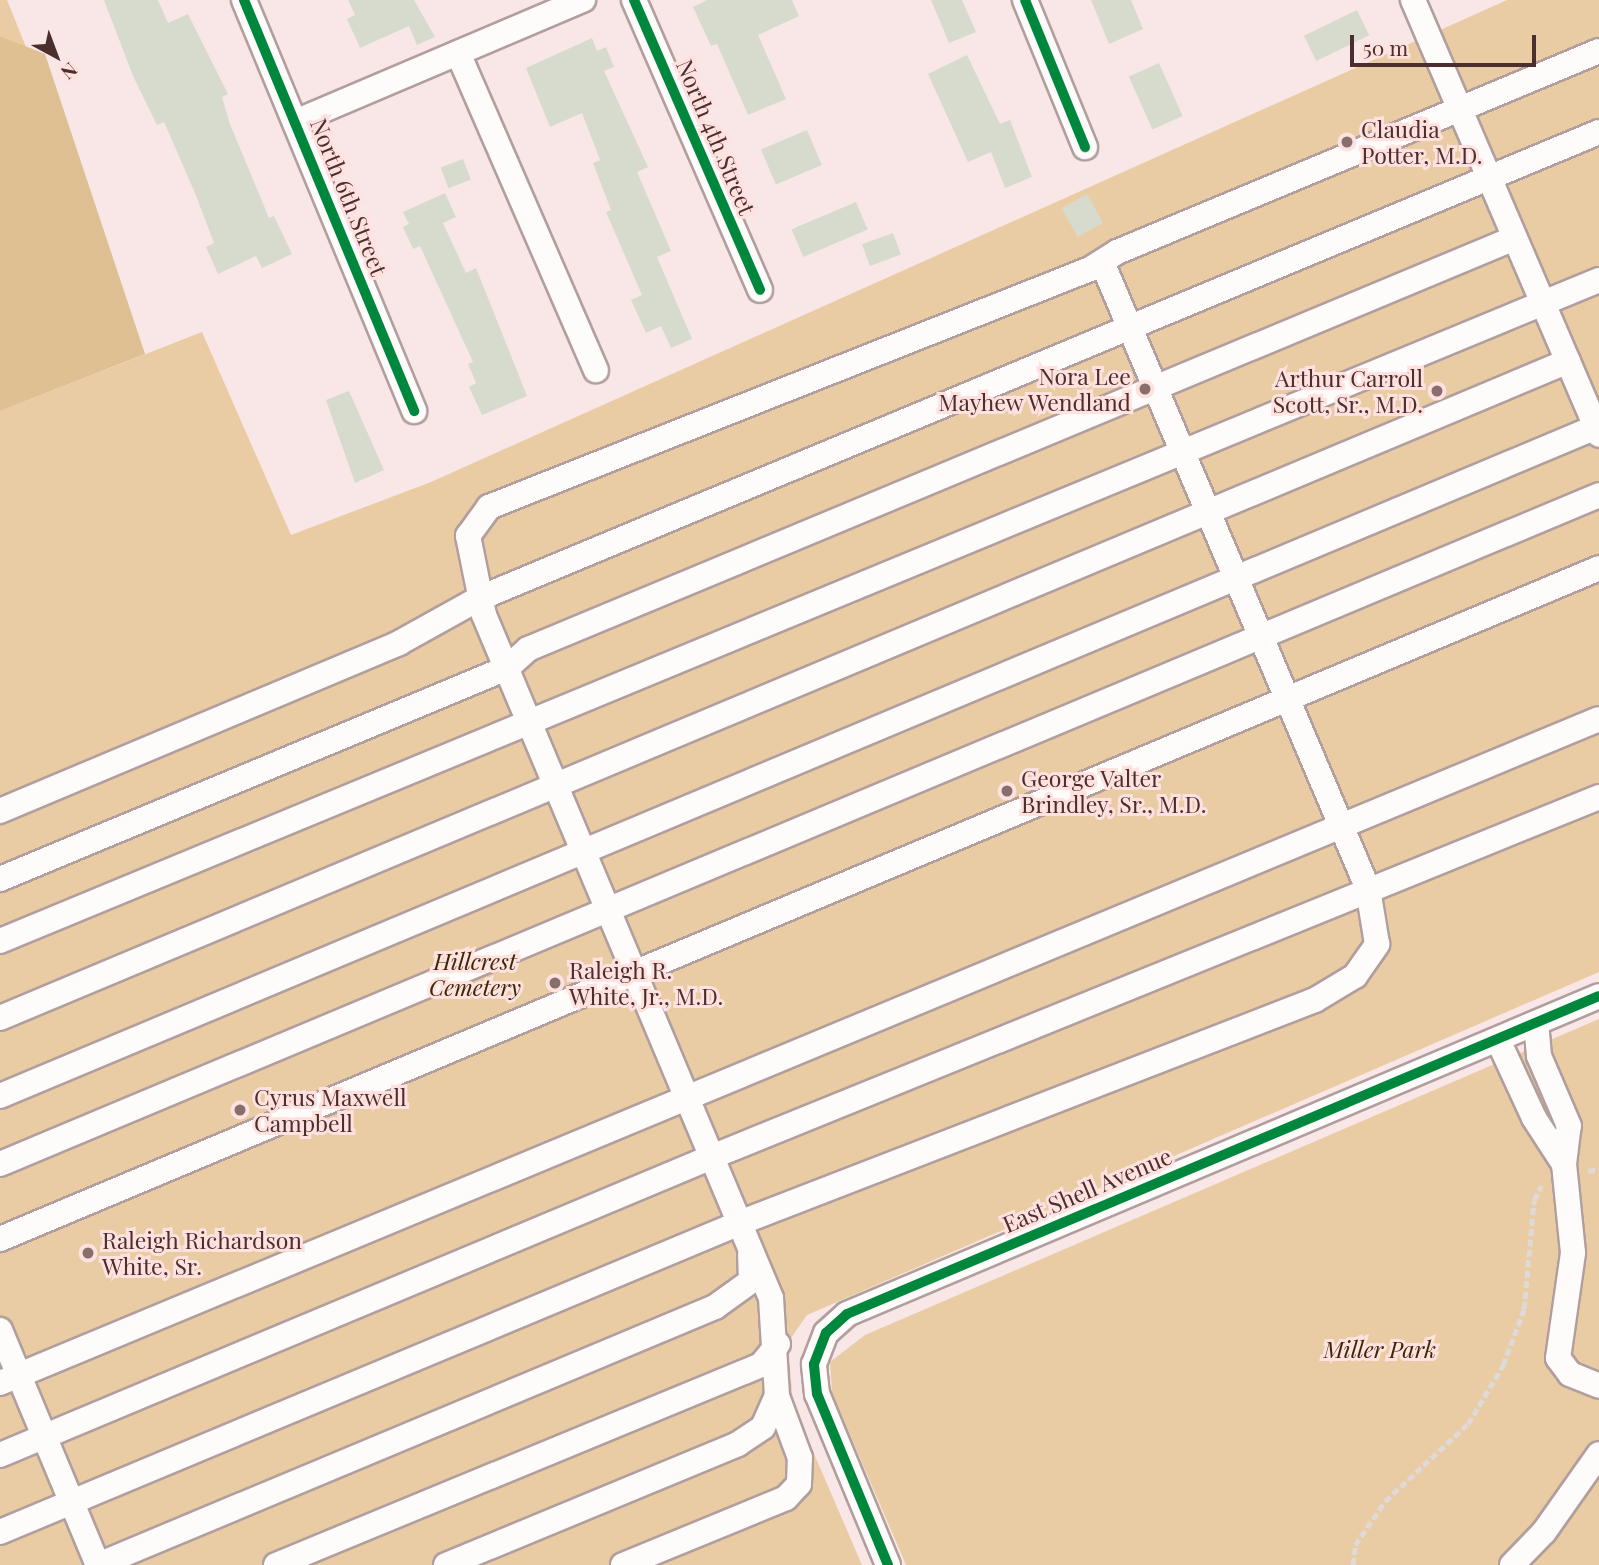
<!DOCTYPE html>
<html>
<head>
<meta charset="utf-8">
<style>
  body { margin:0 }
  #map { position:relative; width:1599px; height:1565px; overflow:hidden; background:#f8e7e6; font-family:"Playfair Display",serif }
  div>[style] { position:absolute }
  .green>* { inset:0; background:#e9cca3 }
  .forest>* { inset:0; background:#dec092 }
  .building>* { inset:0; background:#d7dbce; transform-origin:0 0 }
  .path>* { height:4.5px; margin-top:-2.25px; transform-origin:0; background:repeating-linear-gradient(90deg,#dfd9d9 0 7px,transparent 0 10.5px) }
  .roads { filter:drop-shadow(2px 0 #b19e9d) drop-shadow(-2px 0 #b19e9d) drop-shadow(0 2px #b19e9d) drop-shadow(0 -2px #b19e9d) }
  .minor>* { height:24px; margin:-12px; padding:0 12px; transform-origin:12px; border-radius:12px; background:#fefbfb }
  .cycleway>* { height:10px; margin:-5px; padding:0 5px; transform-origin:5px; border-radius:5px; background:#00873e }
  .dots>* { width:19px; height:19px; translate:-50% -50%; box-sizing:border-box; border:4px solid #ffe1df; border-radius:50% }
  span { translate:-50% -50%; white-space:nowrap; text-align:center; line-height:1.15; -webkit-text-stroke:6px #ffe1df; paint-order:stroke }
  .poi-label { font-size:23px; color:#4b2f2e }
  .left { translate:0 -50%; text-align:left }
  .right { translate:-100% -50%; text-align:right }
  .street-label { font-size:23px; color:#4b2f2e }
  .park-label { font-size:23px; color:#392903; font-style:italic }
  .north { position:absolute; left:21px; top:21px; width:70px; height:70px; -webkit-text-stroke:5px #ffe1df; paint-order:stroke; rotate:139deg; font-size:19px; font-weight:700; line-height:28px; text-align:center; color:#4b2f2e }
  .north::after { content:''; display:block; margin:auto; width:24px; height:32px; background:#4b2f2e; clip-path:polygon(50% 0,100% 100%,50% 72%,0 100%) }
  .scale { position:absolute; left:1350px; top:35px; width:186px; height:32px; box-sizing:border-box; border:4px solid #4b2f2e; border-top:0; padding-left:9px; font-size:21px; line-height:24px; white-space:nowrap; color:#4b2f2e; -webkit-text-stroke:5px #ffe1df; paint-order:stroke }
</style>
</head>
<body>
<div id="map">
  <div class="green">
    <i style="clip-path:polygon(0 0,7px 0,26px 47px,0 36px)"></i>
    <i style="clip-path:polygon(1507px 0,1599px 0,1599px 972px,807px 1315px,788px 1342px,793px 1405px,862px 1565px,0 1565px,0 411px,202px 332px,291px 535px,431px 482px)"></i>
    <i style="clip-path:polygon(1599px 1019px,1599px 1565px,906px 1565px,832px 1393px,830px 1362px,865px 1335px)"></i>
  </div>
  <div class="forest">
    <i style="clip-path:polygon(0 36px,45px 54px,145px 354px,0 411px)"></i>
  </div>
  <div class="building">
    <i style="clip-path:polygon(104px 0,158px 0,168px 23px,188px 14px,228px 94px,222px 97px,230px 124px,269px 218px,274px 216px,292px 254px,262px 268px,256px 256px,218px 274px,206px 247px,214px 243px,195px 193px,164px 122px,157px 125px,133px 76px)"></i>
    <i style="clip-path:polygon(348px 0,414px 0,435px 37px,417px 45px,409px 26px,360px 48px,347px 19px,355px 15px)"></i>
    <i style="clip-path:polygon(707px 0,792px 0,799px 16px,758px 35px,786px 99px,748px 115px,717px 44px,711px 46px,693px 7px)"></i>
    <i style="clip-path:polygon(931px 0,962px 0,976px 32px,949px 43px)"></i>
    <i style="clip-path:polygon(1091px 0,1131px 0,1143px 29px,1109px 44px)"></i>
    <i style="left:1357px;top:10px;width:28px;height:59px;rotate:64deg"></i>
    <i style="clip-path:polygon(592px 38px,597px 51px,606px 47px,614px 67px,604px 71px,648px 167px,637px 172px,671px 251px,657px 257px,692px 339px,671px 348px,661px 326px,646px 333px,631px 300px,642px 295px,606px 212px,611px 210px,593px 163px,600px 160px,582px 113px,550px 127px,526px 68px)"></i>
    <i style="clip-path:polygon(967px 55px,1000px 124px,1010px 120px,1032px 177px,1005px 188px,991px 152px,968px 162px,928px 74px)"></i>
    <i style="left:1159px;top:63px;width:58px;height:33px;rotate:66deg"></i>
    <i style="left:807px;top:130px;width:38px;height:50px;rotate:67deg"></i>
    <i style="left:463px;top:159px;width:22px;height:24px;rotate:69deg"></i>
    <i style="clip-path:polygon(445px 193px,456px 217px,443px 223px,466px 273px,476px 268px,527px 396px,482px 415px,469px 387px,476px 383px,468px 364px,473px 362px,420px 246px,413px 249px,403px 227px,409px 224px,403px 212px)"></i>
    <i style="left:1087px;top:194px;width:33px;height:29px;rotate:61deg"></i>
    <i style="left:856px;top:202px;width:30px;height:70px;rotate:67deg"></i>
    <i style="left:893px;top:233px;width:23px;height:33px;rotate:70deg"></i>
    <i style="clip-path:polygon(349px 391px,384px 470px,355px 483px,326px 400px)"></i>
  </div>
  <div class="path">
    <i style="left:1588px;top:1171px;width:11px;rotate:-10deg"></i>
    <i style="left:1353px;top:1565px;width:20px;rotate:-84deg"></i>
    <i style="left:1355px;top:1545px;width:53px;rotate:-55.7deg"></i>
    <i style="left:1385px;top:1501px;width:113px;rotate:-42.9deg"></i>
    <i style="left:1468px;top:1424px;width:69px;rotate:-59.3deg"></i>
    <i style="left:1503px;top:1365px;width:60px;rotate:-69.4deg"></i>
    <i style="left:1524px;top:1309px;width:109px;rotate:-84.8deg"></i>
    <i style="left:1534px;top:1200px;width:16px;rotate:-63deg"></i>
  </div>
  <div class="roads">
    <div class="minor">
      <i style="left:244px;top:0;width:445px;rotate:67.5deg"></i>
      <i style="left:634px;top:0;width:316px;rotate:66.5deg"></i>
      <i style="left:1025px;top:0;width:159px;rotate:67.8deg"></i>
      <i style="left:1413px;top:0;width:473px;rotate:66.8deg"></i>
      <i style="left:458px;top:53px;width:346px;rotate:66.5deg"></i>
      <i style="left:295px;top:122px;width:313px;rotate:-23deg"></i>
      <i style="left:0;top:811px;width:433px;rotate:-22.8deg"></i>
      <i style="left:399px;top:643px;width:93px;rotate:-29.1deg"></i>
      <i style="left:480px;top:598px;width:1212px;rotate:-22.61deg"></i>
      <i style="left:0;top:879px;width:549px;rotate:-22.6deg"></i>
      <i style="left:507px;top:668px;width:28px;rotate:-42deg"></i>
      <i style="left:528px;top:649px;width:1069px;rotate:-22.61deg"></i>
      <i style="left:0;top:941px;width:1730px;rotate:-22.46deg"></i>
      <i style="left:0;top:1018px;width:1700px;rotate:-22.73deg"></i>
      <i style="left:1498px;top:1040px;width:86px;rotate:65.2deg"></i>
      <i style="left:1534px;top:1118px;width:55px;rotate:56.9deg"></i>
      <i style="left:1564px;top:1164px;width:38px;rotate:-83deg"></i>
      <i style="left:1569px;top:1126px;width:76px;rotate:-113.2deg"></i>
      <i style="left:1539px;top:1056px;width:33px;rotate:-95deg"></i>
      <i style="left:0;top:1096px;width:1731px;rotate:-22.74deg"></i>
      <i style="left:0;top:1164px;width:1733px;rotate:-22.7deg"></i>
      <i style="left:1564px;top:1164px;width:89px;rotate:84.2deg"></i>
      <i style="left:1573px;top:1253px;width:106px;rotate:98.1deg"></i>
      <i style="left:1558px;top:1358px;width:20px;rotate:53deg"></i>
      <i style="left:1570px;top:1374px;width:31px;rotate:22deg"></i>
      <i style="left:0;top:1239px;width:1734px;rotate:-22.76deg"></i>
      <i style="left:0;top:1330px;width:255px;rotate:67.4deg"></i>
      <i style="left:0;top:1383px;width:1731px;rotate:-22.55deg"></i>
      <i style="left:0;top:1455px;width:774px;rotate:-22.72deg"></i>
      <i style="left:714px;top:1156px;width:955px;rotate:-22.08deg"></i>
      <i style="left:0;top:1532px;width:804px;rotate:-22.67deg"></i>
      <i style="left:742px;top:1222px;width:615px;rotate:-21.18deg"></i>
      <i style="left:1315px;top:1000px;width:47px;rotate:-31deg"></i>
      <i style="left:1355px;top:976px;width:39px;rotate:-55deg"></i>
      <i style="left:1377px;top:944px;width:56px;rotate:-99.3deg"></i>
      <i style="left:1368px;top:889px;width:681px;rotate:-112.99deg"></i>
      <i style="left:98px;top:1565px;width:669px;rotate:-22.69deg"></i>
      <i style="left:715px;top:1307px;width:44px;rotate:-35.8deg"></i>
      <i style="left:751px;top:1281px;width:26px;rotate:-92deg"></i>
      <i style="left:276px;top:1565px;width:525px;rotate:-22.41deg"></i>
      <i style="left:761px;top:1365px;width:27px;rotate:-51deg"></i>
      <i style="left:446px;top:1565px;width:316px;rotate:-22.5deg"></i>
      <i style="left:738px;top:1444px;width:30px;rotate:-34deg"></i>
      <i style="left:763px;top:1427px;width:34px;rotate:-66deg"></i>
      <i style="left:623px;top:1565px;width:176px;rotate:-22.3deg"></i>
      <i style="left:786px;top:1498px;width:19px;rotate:-47deg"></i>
      <i style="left:799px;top:1484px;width:26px;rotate:-88deg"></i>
      <i style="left:800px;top:1458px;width:66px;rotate:-110.4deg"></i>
      <i style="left:777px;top:1396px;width:98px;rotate:-93.5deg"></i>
      <i style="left:771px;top:1298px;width:741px;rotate:-112.79deg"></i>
      <i style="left:484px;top:615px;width:81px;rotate:-101.4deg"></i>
      <i style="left:468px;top:536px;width:36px;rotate:-54deg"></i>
      <i style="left:489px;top:507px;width:646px;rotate:-21.6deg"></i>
      <i style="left:1090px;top:269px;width:32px;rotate:-32deg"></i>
      <i style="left:1117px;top:252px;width:522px;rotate:-22.64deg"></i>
      <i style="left:888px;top:1565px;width:185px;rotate:-112.5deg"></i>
      <i style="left:817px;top:1394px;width:30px;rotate:-96deg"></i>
      <i style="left:814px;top:1364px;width:33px;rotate:-69deg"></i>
      <i style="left:826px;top:1333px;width:28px;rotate:-42deg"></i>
      <i style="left:847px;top:1314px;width:816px;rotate:-22.92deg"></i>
      <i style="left:1512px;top:1565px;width:46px;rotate:-45.9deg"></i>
      <i style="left:1544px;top:1532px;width:95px;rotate:-54.8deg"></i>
    </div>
  </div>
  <div class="cycleway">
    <i style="left:244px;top:0;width:445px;rotate:67.5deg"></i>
    <i style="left:634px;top:0;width:316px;rotate:66.5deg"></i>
    <i style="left:1025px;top:0;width:159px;rotate:67.8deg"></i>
    <i style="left:888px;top:1565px;width:185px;rotate:-112.5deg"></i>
    <i style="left:817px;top:1394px;width:30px;rotate:-96deg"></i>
    <i style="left:814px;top:1364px;width:33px;rotate:-69deg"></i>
    <i style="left:826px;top:1333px;width:28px;rotate:-42deg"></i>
    <i style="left:847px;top:1314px;width:816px;rotate:-22.92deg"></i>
  </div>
  <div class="dots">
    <i style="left:1347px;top:142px;background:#886f6e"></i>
    <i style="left:1145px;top:389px;background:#886f6e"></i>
    <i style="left:1437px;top:391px;background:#886f6e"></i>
    <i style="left:1007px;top:791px;background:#886f6e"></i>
    <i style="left:555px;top:983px;background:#886f6e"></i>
    <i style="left:240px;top:1110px;background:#886f6e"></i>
    <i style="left:88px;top:1253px;background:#886f6e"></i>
  </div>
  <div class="poi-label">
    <span class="left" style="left:1361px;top:142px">Claudia<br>Potter, M.D.</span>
    <span class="right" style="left:1131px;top:389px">Nora Lee<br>Mayhew Wendland</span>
    <span class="right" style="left:1423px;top:391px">Arthur Carroll<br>Scott, Sr., M.D.</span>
    <span class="left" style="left:1021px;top:791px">George Valter<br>Brindley, Sr., M.D.</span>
    <span class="left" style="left:569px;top:983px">Raleigh R.<br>White, Jr., M.D.</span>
    <span class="left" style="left:254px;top:1110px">Cyrus Maxwell<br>Campbell</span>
    <span class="left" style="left:102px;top:1253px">Raleigh Richardson<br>White, Sr.</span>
  </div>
  <div class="street-label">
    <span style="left:716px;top:137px;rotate:67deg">North 4th Street</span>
    <span style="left:349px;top:197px;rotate:68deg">North 6th Street</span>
    <span style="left:1087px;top:1190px;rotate:-23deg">East Shell Avenue</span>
  </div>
  <div class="park-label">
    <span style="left:475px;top:974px">Hillcrest<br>Cemetery</span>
    <span style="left:1380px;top:1349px">Miller Park</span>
  </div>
  <div class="north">N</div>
  <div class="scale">50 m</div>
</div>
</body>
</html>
